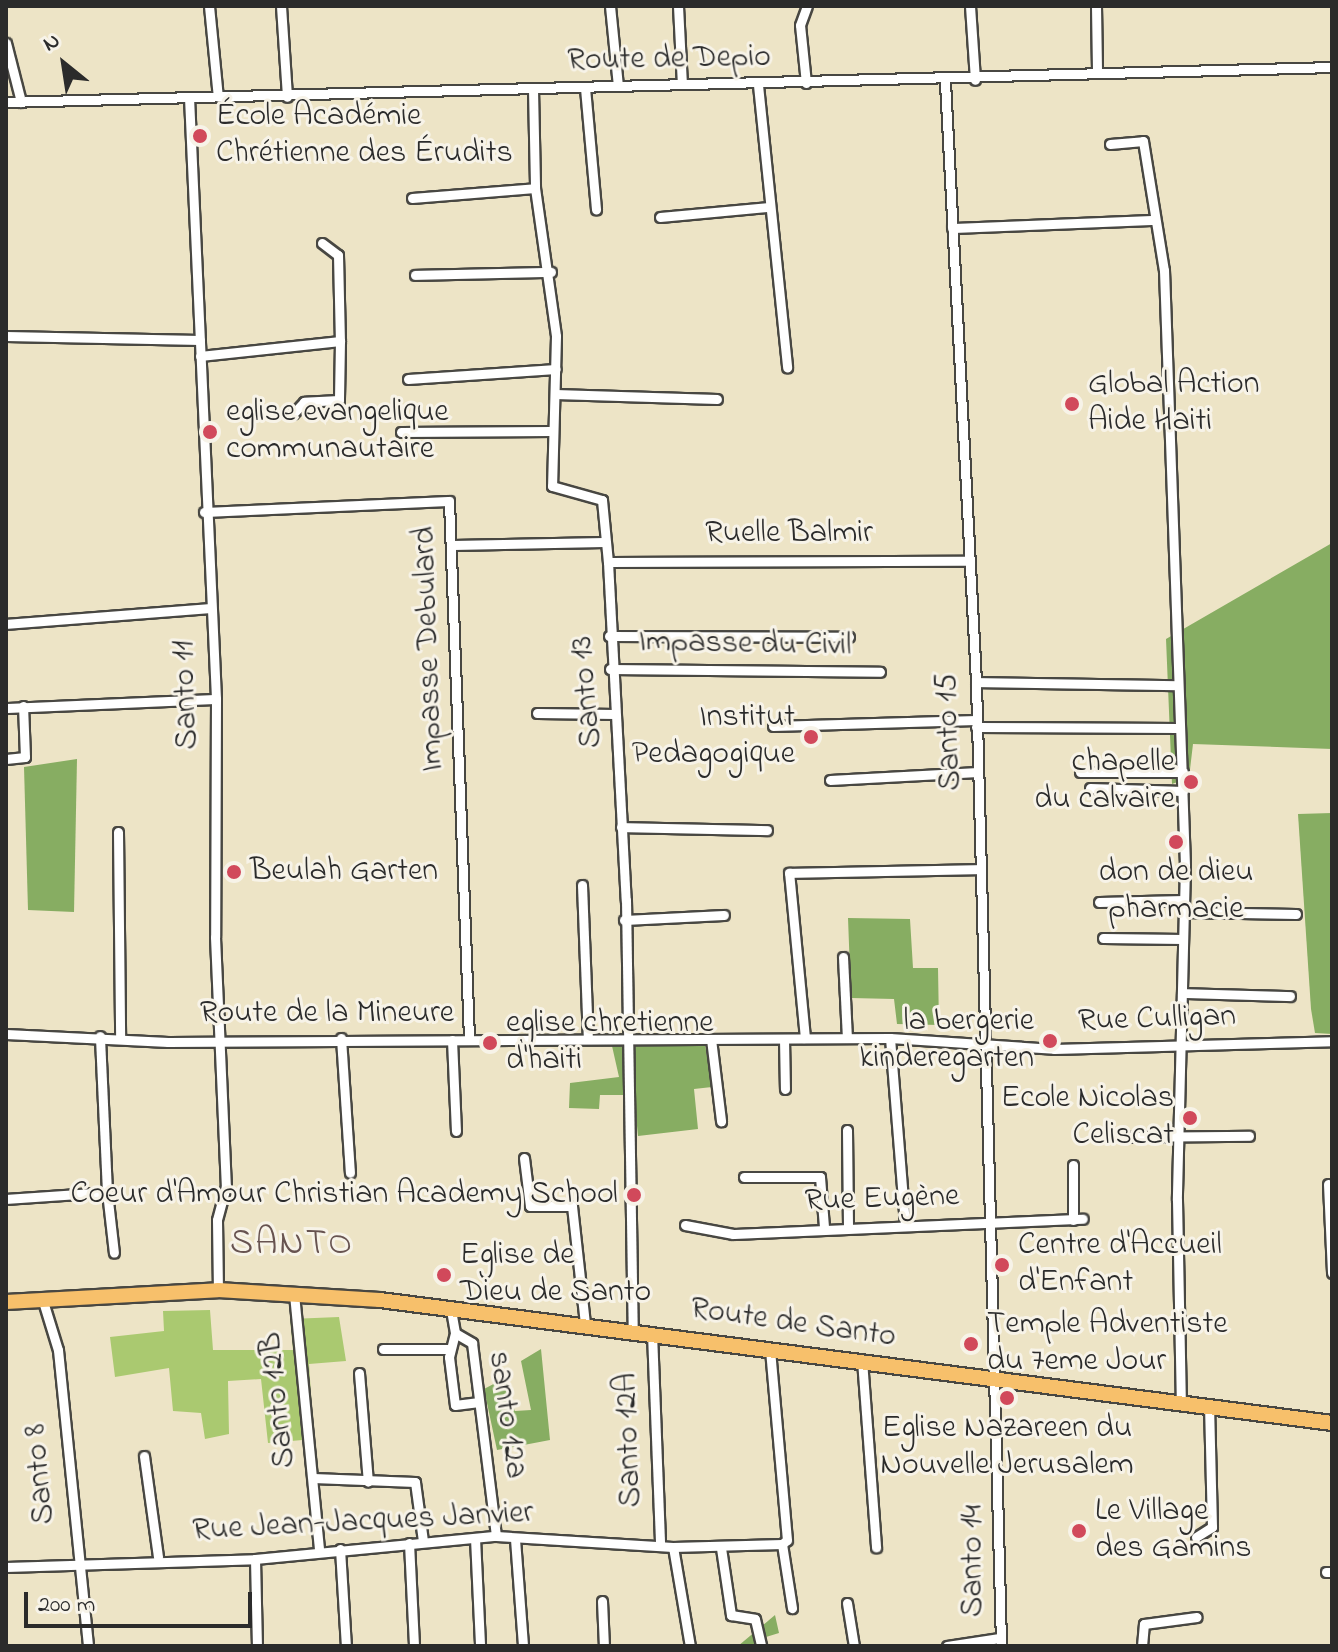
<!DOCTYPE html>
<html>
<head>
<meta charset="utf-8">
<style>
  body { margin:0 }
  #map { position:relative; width:1338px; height:1652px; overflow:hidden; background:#ede4c6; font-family:"Indie Flower",sans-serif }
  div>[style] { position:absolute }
  .green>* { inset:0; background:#aac970 }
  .forest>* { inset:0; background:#87ad62 }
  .roads { filter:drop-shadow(2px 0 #484742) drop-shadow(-2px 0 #484742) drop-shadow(0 2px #484742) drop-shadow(0 -2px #484742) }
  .minor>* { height:9px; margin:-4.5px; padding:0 4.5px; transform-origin:4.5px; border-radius:4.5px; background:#fff }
  .primary>* { height:14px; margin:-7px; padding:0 7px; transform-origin:7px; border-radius:7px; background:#f7c06b }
  .dots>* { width:22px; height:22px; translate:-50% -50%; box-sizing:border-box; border:4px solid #f7f3e8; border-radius:50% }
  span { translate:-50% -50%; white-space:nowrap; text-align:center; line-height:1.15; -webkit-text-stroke:6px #f7f3e8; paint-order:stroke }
  .street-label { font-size:32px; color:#2b2b2b }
  .poi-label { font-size:32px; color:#2b2b2b }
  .left { translate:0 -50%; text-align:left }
  .right { translate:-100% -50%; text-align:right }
  .quarter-label { font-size:36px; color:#675350; letter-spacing:2px }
  .frame { position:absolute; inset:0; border:8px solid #2b2b2b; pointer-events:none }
  .north { position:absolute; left:24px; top:24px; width:80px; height:80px; -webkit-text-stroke:6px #f7f3e8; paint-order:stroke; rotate:330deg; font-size:22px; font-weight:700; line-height:32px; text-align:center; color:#2b2b2b }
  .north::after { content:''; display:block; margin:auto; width:28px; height:36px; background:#2b2b2b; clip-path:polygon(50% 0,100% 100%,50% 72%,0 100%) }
  .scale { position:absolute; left:24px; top:1592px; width:228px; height:36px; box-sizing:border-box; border:4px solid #2b2b2b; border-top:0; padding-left:10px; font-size:24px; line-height:28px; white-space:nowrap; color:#2b2b2b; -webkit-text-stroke:6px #f7f3e8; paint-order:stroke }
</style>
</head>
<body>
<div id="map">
  <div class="green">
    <i style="clip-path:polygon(210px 1310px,213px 1350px,293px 1350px,290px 1319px,339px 1317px,346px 1361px,309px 1364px,314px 1439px,268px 1443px,261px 1379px,228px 1381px,229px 1434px,205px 1439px,201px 1413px,173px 1411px,169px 1368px,115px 1377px,110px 1337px,164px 1331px,163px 1311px)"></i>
  </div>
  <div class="forest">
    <i style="clip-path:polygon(1332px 543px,1332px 749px,1193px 744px,1189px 778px,1172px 784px,1166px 639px)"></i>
    <i style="clip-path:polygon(77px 759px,74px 912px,28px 910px,24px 767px)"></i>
    <i style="clip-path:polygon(1332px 813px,1332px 1034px,1315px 1033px,1311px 1009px,1298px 814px)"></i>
    <i style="clip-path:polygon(848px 918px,910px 919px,913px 968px,938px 968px,939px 1025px,897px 1024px,894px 999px,851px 998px)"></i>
    <i style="clip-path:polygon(705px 1044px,712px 1087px,694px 1089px,698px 1129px,638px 1136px,634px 1095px,600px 1095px,599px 1109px,569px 1108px,570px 1083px,619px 1077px,612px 1046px)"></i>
    <i style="clip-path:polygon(541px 1349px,550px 1440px,497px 1450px,484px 1389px,505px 1378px,515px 1411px,531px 1410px,521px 1361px)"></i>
    <i style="clip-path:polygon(775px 1615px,779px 1633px,766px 1637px,766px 1646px,738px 1646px)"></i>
  </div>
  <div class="roads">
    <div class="minor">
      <i style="left:209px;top:6px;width:91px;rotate:84.4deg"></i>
      <i style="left:281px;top:6px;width:91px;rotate:86.2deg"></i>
      <i style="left:610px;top:6px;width:80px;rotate:84.3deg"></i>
      <i style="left:678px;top:6px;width:78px;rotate:87.1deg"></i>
      <i style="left:970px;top:6px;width:74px;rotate:86.1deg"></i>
      <i style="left:1096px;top:6px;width:65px;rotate:89.1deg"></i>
      <i style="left:6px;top:43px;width:61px;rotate:75.7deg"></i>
      <i style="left:945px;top:82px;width:601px;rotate:87.04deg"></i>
      <i style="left:976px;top:682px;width:964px;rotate:88.51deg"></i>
      <i style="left:806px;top:83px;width:58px;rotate:-95.9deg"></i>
      <i style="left:800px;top:25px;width:20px;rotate:-70deg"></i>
      <i style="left:758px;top:85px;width:284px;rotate:84.1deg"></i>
      <i style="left:585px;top:88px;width:122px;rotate:84.8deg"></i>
      <i style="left:533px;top:89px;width:99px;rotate:88.8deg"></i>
      <i style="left:535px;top:188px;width:149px;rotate:81.9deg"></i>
      <i style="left:556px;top:336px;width:150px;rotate:91.5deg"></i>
      <i style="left:552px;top:486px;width:52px;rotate:15.6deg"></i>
      <i style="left:602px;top:500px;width:62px;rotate:84.5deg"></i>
      <i style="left:608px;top:562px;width:338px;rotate:87deg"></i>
      <i style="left:626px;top:900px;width:431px;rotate:89.1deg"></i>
      <i style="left:189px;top:97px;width:603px;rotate:87.43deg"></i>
      <i style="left:216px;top:699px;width:238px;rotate:90.2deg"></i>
      <i style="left:215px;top:937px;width:249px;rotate:87.5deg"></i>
      <i style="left:226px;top:1186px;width:35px;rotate:105deg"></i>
      <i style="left:217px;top:1220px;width:70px;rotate:89.2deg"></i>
      <i style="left:6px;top:102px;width:1326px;rotate:-1.51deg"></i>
      <i style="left:1110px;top:144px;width:33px;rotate:-5deg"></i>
      <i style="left:1143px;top:141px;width:131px;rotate:80.8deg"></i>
      <i style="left:1164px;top:270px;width:596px;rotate:87.98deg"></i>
      <i style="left:1185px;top:866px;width:334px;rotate:91.4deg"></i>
      <i style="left:1177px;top:1200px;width:204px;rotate:88.9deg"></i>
      <i style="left:412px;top:198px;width:123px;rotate:-4.6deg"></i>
      <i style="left:660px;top:217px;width:107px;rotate:-5.3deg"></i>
      <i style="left:952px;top:228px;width:201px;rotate:-2.3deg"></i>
      <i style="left:322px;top:243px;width:20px;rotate:37deg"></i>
      <i style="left:338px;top:255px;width:86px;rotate:88.7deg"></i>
      <i style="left:415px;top:275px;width:136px;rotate:-1.3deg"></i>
      <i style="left:6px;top:336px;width:194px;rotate:1.2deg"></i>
      <i style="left:200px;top:356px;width:141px;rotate:-6.1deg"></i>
      <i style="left:340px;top:341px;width:59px;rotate:91deg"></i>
      <i style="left:339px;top:400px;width:35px;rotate:177deg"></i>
      <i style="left:304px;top:402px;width:16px;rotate:133deg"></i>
      <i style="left:408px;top:379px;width:148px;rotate:-3.9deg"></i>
      <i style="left:555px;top:394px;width:162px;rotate:1.8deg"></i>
      <i style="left:401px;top:432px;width:151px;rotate:-0.4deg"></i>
      <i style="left:204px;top:512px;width:245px;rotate:-2.6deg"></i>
      <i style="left:449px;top:501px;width:539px;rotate:87.87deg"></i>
      <i style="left:453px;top:545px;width:151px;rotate:-1.1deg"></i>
      <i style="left:608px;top:562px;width:361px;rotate:-0.2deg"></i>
      <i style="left:6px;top:624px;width:204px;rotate:-4.5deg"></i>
      <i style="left:609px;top:636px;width:240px;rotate:0.2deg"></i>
      <i style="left:610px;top:669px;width:270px;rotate:0.6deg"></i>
      <i style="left:976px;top:682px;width:198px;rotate:0.9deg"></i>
      <i style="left:6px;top:708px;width:210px;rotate:-2.5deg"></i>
      <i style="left:537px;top:713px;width:78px;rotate:0.7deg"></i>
      <i style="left:773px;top:726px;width:203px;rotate:-1.7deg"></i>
      <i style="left:976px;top:727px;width:202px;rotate:0.3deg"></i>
      <i style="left:6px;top:759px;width:19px;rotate:-6deg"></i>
      <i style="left:25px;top:757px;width:51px;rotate:-92.2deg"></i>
      <i style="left:1080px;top:772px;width:103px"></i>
      <i style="left:830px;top:780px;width:148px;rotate:-3.1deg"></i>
      <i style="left:1090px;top:788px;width:93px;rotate:1.8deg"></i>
      <i style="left:621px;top:827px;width:146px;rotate:1.2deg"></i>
      <i style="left:118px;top:832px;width:205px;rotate:89.4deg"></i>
      <i style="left:582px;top:885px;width:154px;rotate:87.8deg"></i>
      <i style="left:1099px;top:902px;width:85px;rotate:-1.3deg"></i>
      <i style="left:1184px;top:912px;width:112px;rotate:1deg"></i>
      <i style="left:624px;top:920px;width:100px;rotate:-2.9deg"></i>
      <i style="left:1103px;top:938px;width:80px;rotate:0.7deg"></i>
      <i style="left:843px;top:957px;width:81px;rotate:87.2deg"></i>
      <i style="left:1182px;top:993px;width:108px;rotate:1.6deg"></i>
      <i style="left:6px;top:1034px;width:162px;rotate:2.8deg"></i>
      <i style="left:168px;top:1042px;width:722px;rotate:-0.32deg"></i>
      <i style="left:890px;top:1038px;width:164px;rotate:3.8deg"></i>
      <i style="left:1054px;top:1049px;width:278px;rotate:-1.6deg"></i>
      <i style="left:341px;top:1038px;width:135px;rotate:86.2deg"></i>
      <i style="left:805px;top:1038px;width:166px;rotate:-95.5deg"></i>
      <i style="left:789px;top:873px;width:192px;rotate:-1.2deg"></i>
      <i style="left:890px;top:1038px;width:187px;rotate:85.4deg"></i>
      <i style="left:711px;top:1039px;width:83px;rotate:83deg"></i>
      <i style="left:784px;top:1039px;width:50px;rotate:88.9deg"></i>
      <i style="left:452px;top:1040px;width:91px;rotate:87.5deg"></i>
      <i style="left:847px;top:1130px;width:96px;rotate:89.4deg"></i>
      <i style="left:1122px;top:1137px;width:127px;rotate:-0.5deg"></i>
      <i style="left:524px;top:1158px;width:48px;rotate:82.9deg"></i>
      <i style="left:530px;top:1206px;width:42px"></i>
      <i style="left:572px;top:1206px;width:119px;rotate:83.7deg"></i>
      <i style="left:1073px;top:1165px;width:55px;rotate:90deg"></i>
      <i style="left:744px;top:1177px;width:76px"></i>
      <i style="left:820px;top:1177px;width:50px;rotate:85.4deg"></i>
      <i style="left:1328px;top:1184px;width:89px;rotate:87.4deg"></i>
      <i style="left:107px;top:1192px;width:61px;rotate:83.5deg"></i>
      <i style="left:6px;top:1199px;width:101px;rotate:-4deg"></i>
      <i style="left:107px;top:1192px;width:156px;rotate:-92.6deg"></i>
      <i style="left:685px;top:1225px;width:49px;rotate:10.6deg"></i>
      <i style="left:733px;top:1234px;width:350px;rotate:-2.5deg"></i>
      <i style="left:294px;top:1294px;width:256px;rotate:84.4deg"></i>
      <i style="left:42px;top:1298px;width:54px;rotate:72.9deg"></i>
      <i style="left:58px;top:1350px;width:298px;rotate:84.2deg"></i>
      <i style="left:451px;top:1310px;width:23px;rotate:80deg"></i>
      <i style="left:455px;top:1333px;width:20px;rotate:30deg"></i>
      <i style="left:472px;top:1343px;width:194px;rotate:82.9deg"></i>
      <i style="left:455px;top:1333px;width:25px;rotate:104deg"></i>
      <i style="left:449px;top:1357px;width:48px;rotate:82.9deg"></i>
      <i style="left:455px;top:1405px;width:24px;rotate:-7deg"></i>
      <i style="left:652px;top:1333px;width:213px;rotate:87.8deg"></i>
      <i style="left:383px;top:1349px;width:66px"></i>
      <i style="left:862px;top:1360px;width:188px;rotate:85.7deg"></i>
      <i style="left:359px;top:1373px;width:109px;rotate:85.3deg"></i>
      <i style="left:144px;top:1456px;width:102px;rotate:82.1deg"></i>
      <i style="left:313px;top:1478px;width:102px;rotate:2.2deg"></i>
      <i style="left:415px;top:1482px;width:60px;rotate:82.3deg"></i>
      <i style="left:1196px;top:1537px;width:19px;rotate:-32deg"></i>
      <i style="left:1212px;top:1527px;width:119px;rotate:-91.4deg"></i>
      <i style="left:475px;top:1538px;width:108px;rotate:87.3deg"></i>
      <i style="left:515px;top:1539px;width:107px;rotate:85.7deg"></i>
      <i style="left:409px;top:1543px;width:103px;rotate:87.2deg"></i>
      <i style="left:782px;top:1544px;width:65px;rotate:81.1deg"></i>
      <i style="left:673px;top:1547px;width:100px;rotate:80.3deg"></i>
      <i style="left:721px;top:1548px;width:68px;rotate:81.5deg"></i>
      <i style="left:731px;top:1615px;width:24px;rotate:9deg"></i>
      <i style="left:755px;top:1619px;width:28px;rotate:77deg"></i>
      <i style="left:340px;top:1549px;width:97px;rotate:86.5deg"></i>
      <i style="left:255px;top:1559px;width:87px;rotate:88.7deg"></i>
      <i style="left:6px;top:1567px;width:249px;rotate:-1.8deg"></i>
      <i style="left:255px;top:1559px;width:242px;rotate:-5.5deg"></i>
      <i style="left:496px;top:1536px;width:177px;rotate:3.6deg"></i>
      <i style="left:673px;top:1547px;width:109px;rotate:-1.6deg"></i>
      <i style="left:782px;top:1544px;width:6px;rotate:-39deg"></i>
      <i style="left:787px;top:1540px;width:192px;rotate:-95.1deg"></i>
      <i style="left:1326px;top:1572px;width:6px"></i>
      <i style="left:602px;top:1601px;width:45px;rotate:87.5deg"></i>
      <i style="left:847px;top:1603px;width:44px;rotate:80.8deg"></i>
      <i style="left:947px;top:1646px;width:53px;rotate:-8.7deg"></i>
      <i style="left:1142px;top:1646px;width:22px;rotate:-85deg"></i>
      <i style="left:1144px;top:1624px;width:53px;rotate:-7.5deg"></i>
    </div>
    <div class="primary">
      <i style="left:6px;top:1302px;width:212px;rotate:-3.2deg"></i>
      <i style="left:218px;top:1290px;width:162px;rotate:3.5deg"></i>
      <i style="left:380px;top:1300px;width:960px;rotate:7.36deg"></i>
    </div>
  </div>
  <div class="dots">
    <i style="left:200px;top:136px;background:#d1495b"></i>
    <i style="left:1072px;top:404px;background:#d1495b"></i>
    <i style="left:210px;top:432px;background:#d1495b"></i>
    <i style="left:811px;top:737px;background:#d1495b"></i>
    <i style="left:1191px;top:782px;background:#d1495b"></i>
    <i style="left:1176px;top:842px;background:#d1495b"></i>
    <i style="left:234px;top:872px;background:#d1495b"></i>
    <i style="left:1050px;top:1041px;background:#d1495b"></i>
    <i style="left:490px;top:1043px;background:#d1495b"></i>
    <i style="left:1190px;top:1118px;background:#d1495b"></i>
    <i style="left:634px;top:1195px;background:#d1495b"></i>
    <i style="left:1002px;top:1265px;background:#d1495b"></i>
    <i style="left:444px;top:1275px;background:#d1495b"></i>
    <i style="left:971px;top:1344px;background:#d1495b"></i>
    <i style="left:1007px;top:1398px;background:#d1495b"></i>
    <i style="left:1079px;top:1531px;background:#d1495b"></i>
  </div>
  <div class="street-label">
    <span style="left:669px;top:60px;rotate:-1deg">Route de Depio</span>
    <span style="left:789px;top:534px">Ruelle Balmir</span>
    <span style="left:745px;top:645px;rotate:1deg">Impasse du Civil</span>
    <span style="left:430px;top:649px;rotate:-92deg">Impasse Debulard</span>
    <span style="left:588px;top:692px;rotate:-95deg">Santo 13</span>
    <span style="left:187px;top:695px;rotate:-92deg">Santo 11</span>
    <span style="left:950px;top:732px;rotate:-92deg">Santo 15</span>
    <span style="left:327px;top:1014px">Route de la Mineure</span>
    <span style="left:1157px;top:1020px;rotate:-2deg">Rue Culligan</span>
    <span style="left:882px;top:1200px;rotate:-2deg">Rue Eugène</span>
    <span style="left:793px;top:1324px;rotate:8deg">Route de Santo</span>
    <span style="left:279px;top:1400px;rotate:-96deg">Santo 12B</span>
    <span style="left:506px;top:1415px;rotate:82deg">santo 12a</span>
    <span style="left:630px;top:1440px;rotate:-92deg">Santo 12A</span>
    <span style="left:41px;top:1474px;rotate:-95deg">Santo 8</span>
    <span style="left:363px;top:1523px;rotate:-3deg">Rue Jean-Jacques Janvier</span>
    <span style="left:974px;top:1561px;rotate:-90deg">Santo 14</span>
  </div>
  <div class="poi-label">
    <span class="left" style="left:216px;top:136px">École Académie<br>Chrétienne des Érudits</span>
    <span class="left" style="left:1088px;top:404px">Global Action<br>Aide Haiti</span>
    <span class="left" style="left:226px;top:432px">eglise evangelique<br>communautaire</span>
    <span class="right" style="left:795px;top:737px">Institut<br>Pedagogique</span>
    <span class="right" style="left:1175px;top:782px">chapelle<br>du calvaire</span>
    <span class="left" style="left:250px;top:872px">Beulah Garten</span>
    <span style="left:1176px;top:892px">don de dieu<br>pharmacie</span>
    <span class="right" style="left:1034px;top:1041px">la bergerie<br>kinderegarten</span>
    <span class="left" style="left:506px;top:1043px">eglise chretienne<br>d'haiti</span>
    <span class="right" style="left:1174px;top:1118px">Ecole Nicolas<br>Celiscat</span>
    <span class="right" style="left:618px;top:1195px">Coeur d'Amour Christian Academy School</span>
    <span class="left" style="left:1018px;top:1265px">Centre d'Accueil<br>d'Enfant</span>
    <span class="left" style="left:460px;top:1275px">Eglise de<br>Dieu de Santo</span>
    <span class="left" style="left:987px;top:1344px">Temple Adventiste<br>du 7eme Jour</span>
    <span style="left:1007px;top:1448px">Eglise Nazareen du<br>Nouvelle Jerusalem</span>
    <span class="left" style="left:1095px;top:1531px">Le Village<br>des Gamins</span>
  </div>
  <div class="quarter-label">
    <span style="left:292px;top:1245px">SANTO</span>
  </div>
  <div class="frame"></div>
  <div class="north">N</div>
  <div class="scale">200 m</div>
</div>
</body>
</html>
